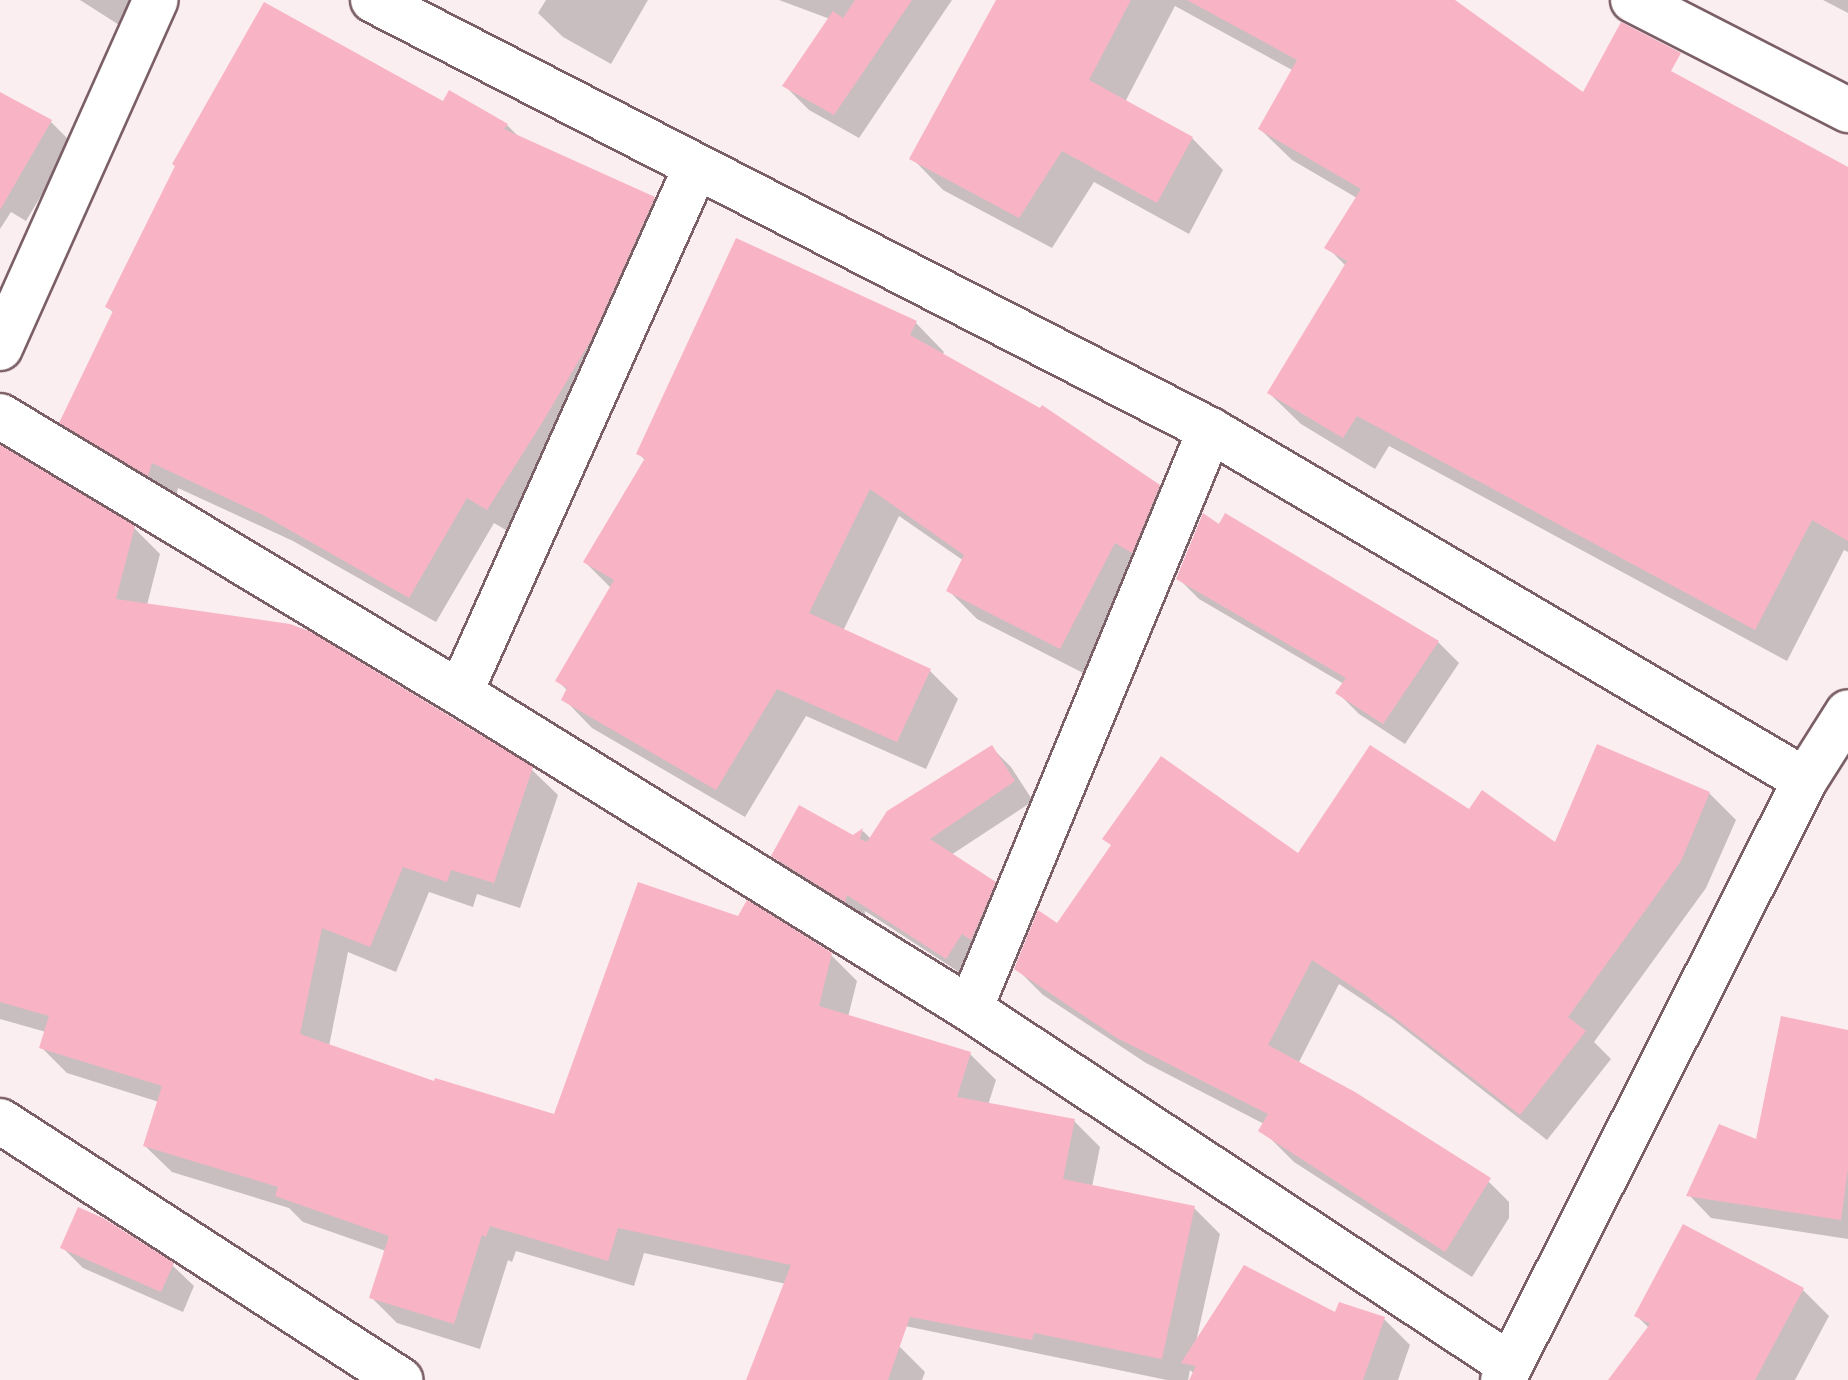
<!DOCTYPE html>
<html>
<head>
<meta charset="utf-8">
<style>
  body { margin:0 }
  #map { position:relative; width:1848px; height:1380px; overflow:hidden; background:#fbeef1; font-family:Inter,sans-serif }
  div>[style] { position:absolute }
  .shadow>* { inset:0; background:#0003 }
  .building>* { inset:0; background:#f8b4c5 }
  .roads { filter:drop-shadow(2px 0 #7b5f66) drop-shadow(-2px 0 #7b5f66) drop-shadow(0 2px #7b5f66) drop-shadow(0 -2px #7b5f66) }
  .street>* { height:44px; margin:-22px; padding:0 22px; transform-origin:22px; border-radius:22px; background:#fff }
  span { translate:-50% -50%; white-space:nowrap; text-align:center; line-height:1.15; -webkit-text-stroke:6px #fff; paint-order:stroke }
</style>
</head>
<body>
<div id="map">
  <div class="shadow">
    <i style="clip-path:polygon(80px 0,146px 0,127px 30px)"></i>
    <i style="clip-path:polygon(546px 0,648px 0,611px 64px,563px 37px,538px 13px)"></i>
    <i style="clip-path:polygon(779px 0,952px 0,859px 138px,809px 110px,785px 86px,830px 19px)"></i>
    <i style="clip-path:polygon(998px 0,1451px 0,1583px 94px,1848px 170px,1848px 552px,1844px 550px,1787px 661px,1389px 446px,1375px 469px,1301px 424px,1269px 393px,1346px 266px,1327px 247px,1357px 198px,1292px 160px,1260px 129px,1294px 71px,1175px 6px,1125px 102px,1192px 138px,1223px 170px,1189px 234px,1094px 182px,1052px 248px,943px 190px,912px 158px)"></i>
    <i style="clip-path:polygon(1823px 0,1848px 0,1848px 13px)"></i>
    <i style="clip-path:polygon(0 95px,51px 122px,72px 143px,26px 221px,11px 212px,0 229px)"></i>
    <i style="clip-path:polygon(444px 103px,507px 125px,520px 138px,654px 199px,680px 225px,514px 535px,494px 523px,436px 622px,293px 541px,178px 488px,175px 501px,88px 448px,62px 422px,114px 313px,107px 307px)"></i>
    <i style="clip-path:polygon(916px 323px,944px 352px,942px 356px,1159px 486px,1188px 515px,1089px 676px,977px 619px,949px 591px,964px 561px,899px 516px,843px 631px,930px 671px,958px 699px,926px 769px,806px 716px,745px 817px,592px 728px,564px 699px,568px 691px,557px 680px,611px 588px,585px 562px,646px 461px,638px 453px)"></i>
    <i style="clip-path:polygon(0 448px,134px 528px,160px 554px,147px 605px,531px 769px,558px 795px,520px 908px,477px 894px,473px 907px,429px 892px,396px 972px,348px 952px,329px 1046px,436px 1083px,555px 1117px,831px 955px,857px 981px,848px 1017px,970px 1054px,996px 1080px,988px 1105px,1074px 1121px,1100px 1147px,1092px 1187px,1194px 1208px,1220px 1234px,1196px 1342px,1336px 1315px,1384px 1319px,1410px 1345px,1398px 1380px,1191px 1380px,1194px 1374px,1190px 1370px,1188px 1380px,1167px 1380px,832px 1311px,899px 1346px,925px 1372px,922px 1380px,747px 1380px,791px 1285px,644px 1253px,634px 1286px,516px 1251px,512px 1262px,508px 1260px,480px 1349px,397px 1323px,371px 1297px,386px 1251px,303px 1222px,289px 1208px,172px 1172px,145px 1146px,159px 1102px,67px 1073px,41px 1047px,46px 1032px,0 1019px)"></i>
    <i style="clip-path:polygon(1225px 516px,1438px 642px,1459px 663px,1405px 744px,1359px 714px,1338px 693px,1344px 684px,1199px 599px,1178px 578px)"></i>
    <i style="clip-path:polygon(992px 748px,1011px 767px,1033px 801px,951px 855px,994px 884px,1013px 903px,965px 976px,865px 911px,864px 919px,792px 875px,774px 856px,853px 837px,863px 831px,871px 839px)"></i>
    <i style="clip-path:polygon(1709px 793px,1736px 820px,1706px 888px,1594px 1042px,1611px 1059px,1547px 1140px,1393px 1020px,1339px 984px,1298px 1064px,1482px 1175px,1509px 1202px,1509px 1218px,1472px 1277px,1294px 1162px,1267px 1135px,1268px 1126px,1146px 1063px,1043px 995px,1016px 968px,1058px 926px,1469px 811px,1555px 845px)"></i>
    <i style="clip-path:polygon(1848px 1032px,1848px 1239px,1711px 1218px,1689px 1195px,1757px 1142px)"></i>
    <i style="clip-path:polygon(62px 1247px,172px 1265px,194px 1286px,183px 1312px,83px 1268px)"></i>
    <i style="clip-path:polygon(1803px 1290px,1829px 1316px,1795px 1380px,1611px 1380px,1649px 1328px,1636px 1315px)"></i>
  </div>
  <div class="building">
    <i style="clip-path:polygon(855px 0,912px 0,834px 115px,782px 86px,833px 11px,843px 18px)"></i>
    <i style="clip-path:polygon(996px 0,1131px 0,1089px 80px,1193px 137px,1157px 203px,1062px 151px,1019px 218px,909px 159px)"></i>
    <i style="clip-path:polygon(1187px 0,1455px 0,1583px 92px,1621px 22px,1681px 53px,1671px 71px,1848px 167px,1848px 541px,1812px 520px,1755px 630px,1357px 416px,1343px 438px,1267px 393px,1347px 261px,1324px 248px,1361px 189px,1258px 129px,1297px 60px)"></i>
    <i style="clip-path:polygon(264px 2px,443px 101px,449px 90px,508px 124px,504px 129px,655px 197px,591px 340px,542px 423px,487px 510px,467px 498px,409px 598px,265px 516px,152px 463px,148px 476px,59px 423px,113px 311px,105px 307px,175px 166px,172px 164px)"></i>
    <i style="clip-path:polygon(0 92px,52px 120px,0 210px)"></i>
    <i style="clip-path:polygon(736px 238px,917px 321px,910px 335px,1040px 408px,1042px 405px,1160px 485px,1132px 553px,1115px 543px,1060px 649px,946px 591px,964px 555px,870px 489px,809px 613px,931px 669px,897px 742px,777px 689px,716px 790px,561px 700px,567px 688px,555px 681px,614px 580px,583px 562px,645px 458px,636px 454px)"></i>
    <i style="clip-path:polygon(0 445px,135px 526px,116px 599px,290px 624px,309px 631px,533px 767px,494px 883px,451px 870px,447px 882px,403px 867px,370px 947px,322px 928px,300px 1034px,434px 1081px,435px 1078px,554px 1114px,638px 882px,738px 916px,747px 900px,832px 953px,819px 1006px,971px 1052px,957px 1097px,1075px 1119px,1063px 1179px,1195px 1206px,1162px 1359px,1034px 1333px,1032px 1340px,910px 1317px,888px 1380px,746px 1380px,791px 1265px,618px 1228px,608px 1261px,490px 1226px,486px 1237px,482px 1235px,454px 1324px,369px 1298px,389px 1236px,275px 1196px,278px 1187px,143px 1146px,162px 1086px,39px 1048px,49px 1016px,0 1002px)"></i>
    <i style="clip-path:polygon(1203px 513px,1219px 524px,1225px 513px,1439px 641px,1383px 724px,1335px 693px,1346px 678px,1176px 579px)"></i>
    <i style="clip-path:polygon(1597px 744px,1710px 792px,1681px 861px,1568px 1017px,1586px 1031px,1520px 1115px,1364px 994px,1312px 960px,1268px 1045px,1355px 1092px,1491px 1178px,1445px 1252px,1258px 1131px,1268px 1114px,1117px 1038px,1014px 969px,1038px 910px,1057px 923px,1111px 845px,1102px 839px,1161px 756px,1298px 853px,1370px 745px,1469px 809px,1482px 790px,1555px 842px)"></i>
    <i style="clip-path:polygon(992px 745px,1015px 781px,930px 839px,996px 882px,971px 940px,962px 934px,946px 959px,847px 895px,845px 902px,771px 856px,799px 805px,853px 835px,863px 828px,860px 839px,867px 842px,887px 811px)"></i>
    <i style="clip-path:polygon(1781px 1016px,1848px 1030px,1848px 1169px,1841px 1220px,1686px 1196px,1719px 1124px,1756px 1139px)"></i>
    <i style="clip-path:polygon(78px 1207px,103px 1218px,174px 1263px,161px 1292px,60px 1248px)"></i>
    <i style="clip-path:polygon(1683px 1224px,1804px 1288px,1755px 1380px,1608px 1380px,1650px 1324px,1634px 1316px)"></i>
    <i style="clip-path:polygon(1244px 1265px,1335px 1312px,1339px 1302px,1385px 1317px,1363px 1380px,1189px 1380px,1196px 1366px,1181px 1363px)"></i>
  </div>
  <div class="roads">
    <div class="street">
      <i style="left:373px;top:0;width:941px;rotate:27.19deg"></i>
      <i style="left:1210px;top:430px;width:690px;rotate:30.47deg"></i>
      <i style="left:1633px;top:0;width:242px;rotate:27.1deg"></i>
      <i style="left:0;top:348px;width:381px;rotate:-65.9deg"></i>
      <i style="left:0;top:416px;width:537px;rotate:31.06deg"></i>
      <i style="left:460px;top:693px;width:600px;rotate:31.78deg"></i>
      <i style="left:970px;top:1009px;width:647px;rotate:33.4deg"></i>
      <i style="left:460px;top:693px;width:577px;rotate:-65.84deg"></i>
      <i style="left:970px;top:1009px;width:627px;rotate:-67.49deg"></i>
      <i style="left:0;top:1121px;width:477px;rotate:32.9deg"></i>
      <i style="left:1503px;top:1380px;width:672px;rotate:-63.28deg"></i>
      <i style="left:1805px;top:780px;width:80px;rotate:-57.7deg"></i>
    </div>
  </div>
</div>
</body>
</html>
